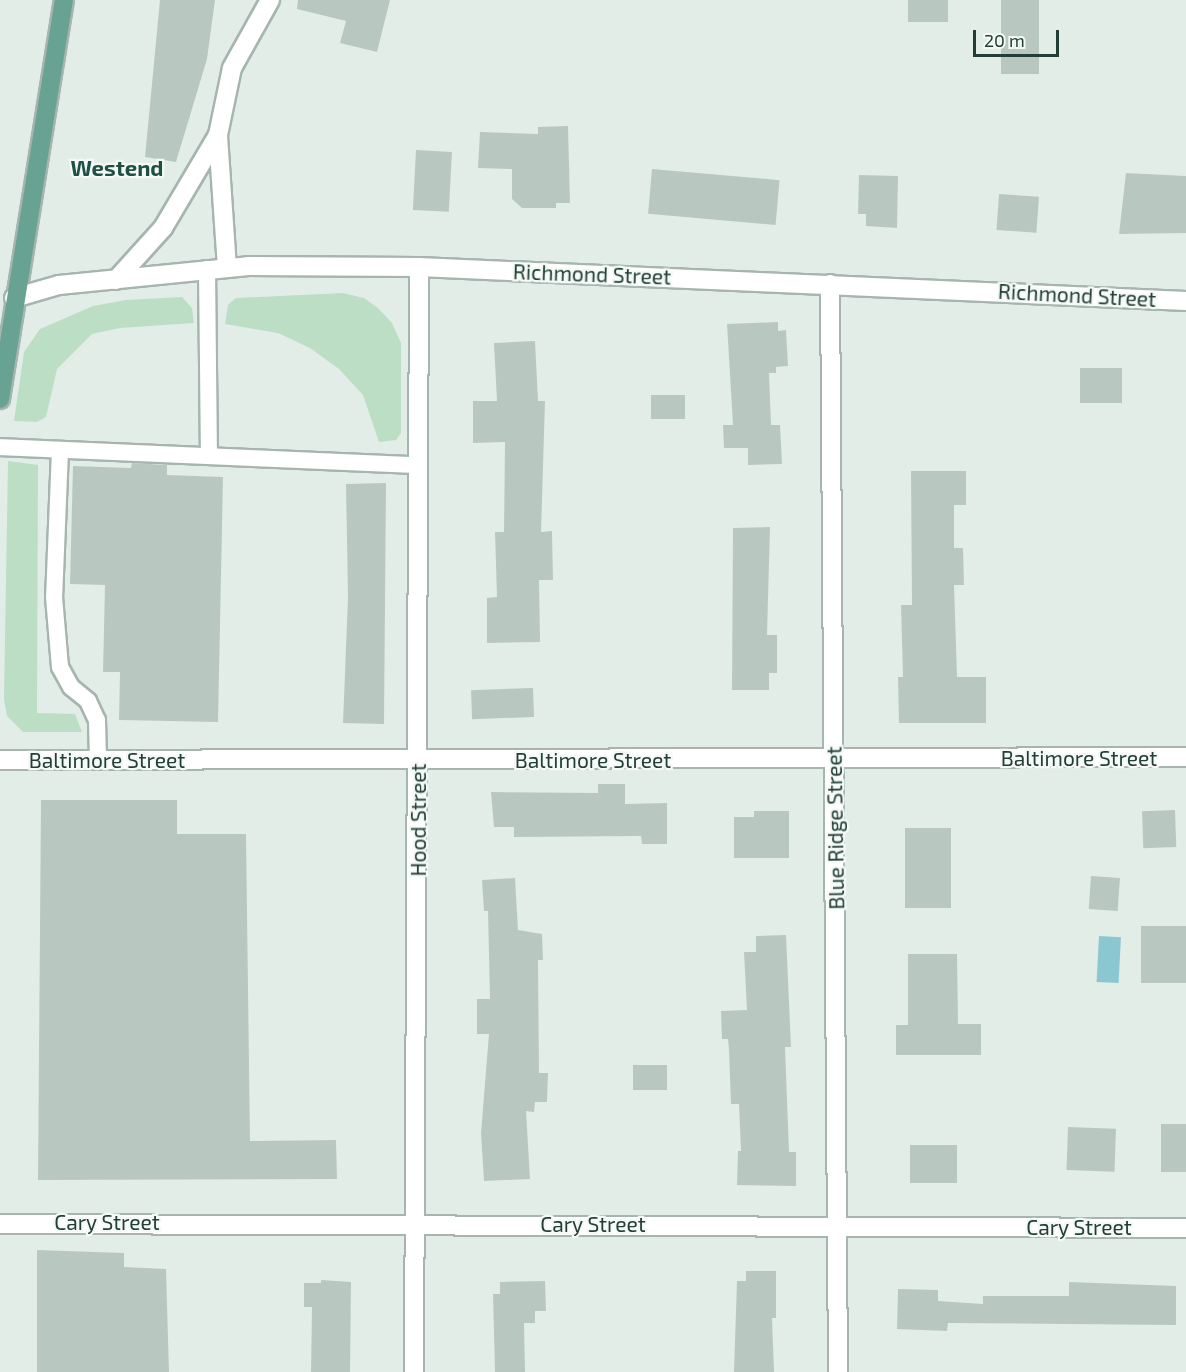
<!DOCTYPE html>
<html>
<head>
<meta charset="utf-8">
<style>
  body { margin:0 }
  #map { position:relative; width:1186px; height:1372px; overflow:hidden; background:#e3ede8; font-family:"Exo 2",sans-serif }
  div>[style] { position:absolute }
  .green>* { inset:0; background:#bcdec5 }
  .water>* { inset:0; background:#8bc7d1; transform-origin:0 0 }
  .building>* { inset:0; background:#b8c8c1; transform-origin:0 0 }
  .roads { filter:drop-shadow(2px 0 #a6b5af) drop-shadow(-2px 0 #a6b5af) drop-shadow(0 2px #a6b5af) drop-shadow(0 -2px #a6b5af) }
  .service>* { height:16px; margin:-8px; padding:0 8px; transform-origin:8px; border-radius:8px; background:#fff }
  .minor>* { height:18px; margin:-9px; padding:0 9px; transform-origin:9px; border-radius:9px; background:#fff }
  .tertiary>* { height:18px; margin:-9px; padding:0 9px; transform-origin:9px; border-radius:9px; background:#fff }
  .primary>* { height:18px; margin:-9px; padding:0 9px; transform-origin:9px; border-radius:9px; background:#68a293 }
  span { translate:-50% -50%; white-space:nowrap; text-align:center; line-height:1.15; -webkit-text-stroke:4.5px #f4f9f6; paint-order:stroke }
  .street-label { font-size:21px; color:#233e37 }
  .neighbourhood-label { font-size:22px; color:#1e5044; font-weight:700 }
  .scale { position:absolute; left:973px; top:30px; width:86px; height:27px; box-sizing:border-box; border:3px solid #233e37; border-top:0; padding-left:8px; font-size:18px; line-height:21px; white-space:nowrap; color:#233e37; -webkit-text-stroke:4px #f4f9f6; paint-order:stroke }
</style>
</head>
<body>
<div id="map">
  <div class="green">
    <i style="clip-path:polygon(343px 293px,364px 298px,378px 308px,392px 323px,401px 343px,401px 433px,396px 440px,379px 442px,363px 395px,339px 369px,310px 348px,278px 333px,225px 324px,228px 305px,236px 298px)"></i>
    <i style="clip-path:polygon(182px 297px,192px 308px,194px 323px,120px 328px,92px 334px,57px 369px,46px 417px,37px 422px,14px 421px,24px 352px,40px 329px,93px 306px,126px 300px)"></i>
    <i style="clip-path:polygon(8px 461px,38px 465px,37px 713px,75px 714px,82px 732px,23px 732px,7px 716px,4px 699px)"></i>
  </div>
  <div class="water">
    <i style="left:1099px;top:936px;width:22px;height:46px;rotate:3deg"></i>
  </div>
  <div class="building">
    <i style="clip-path:polygon(160px 0,215px 0,207px 59px,176px 162px,145px 157px)"></i>
    <i style="clip-path:polygon(298px 0,390px 0,377px 52px,340px 43px,346px 21px,297px 9px)"></i>
    <i style="left:908px;top:0;width:40px;height:22px"></i>
    <i style="left:1001px;top:0;width:38px;height:74px"></i>
    <i style="clip-path:polygon(568px 126px,570px 203px,556px 203px,556px 208px,522px 208px,512px 199px,512px 169px,478px 168px,480px 132px,538px 134px,538px 127px)"></i>
    <i style="left:416px;top:150px;width:36px;height:60px;rotate:3deg"></i>
    <i style="left:652px;top:169px;width:128px;height:45px;rotate:5deg"></i>
    <i style="clip-path:polygon(1126px 173px,1186px 176px,1186px 233px,1119px 234px)"></i>
    <i style="clip-path:polygon(859px 175px,898px 176px,897px 228px,866px 226px,866px 214px,858px 214px)"></i>
    <i style="left:999px;top:194px;width:40px;height:36px;rotate:4deg"></i>
    <i style="clip-path:polygon(778px 322px,778px 331px,786px 330px,788px 366px,776px 367px,776px 373px,769px 373px,771px 425px,780px 425px,782px 464px,748px 465px,748px 448px,724px 448px,723px 425px,733px 425px,727px 324px)"></i>
    <i style="clip-path:polygon(535px 341px,538px 401px,545px 401px,541px 532px,552px 531px,553px 580px,539px 580px,540px 642px,487px 643px,487px 598px,497px 597px,495px 532px,504px 532px,505px 442px,473px 443px,473px 401px,497px 401px,494px 343px)"></i>
    <i style="left:1080px;top:368px;width:42px;height:35px"></i>
    <i style="left:651px;top:395px;width:34px;height:24px"></i>
    <i style="clip-path:polygon(132px 463px,167px 465px,167px 475px,223px 477px,218px 722px,119px 720px,120px 672px,103px 672px,105px 585px,70px 584px,73px 466px,131px 468px)"></i>
    <i style="clip-path:polygon(911px 471px,966px 471px,966px 505px,954px 505px,954px 548px,963px 548px,964px 585px,954px 585px,957px 677px,986px 677px,986px 723px,899px 723px,898px 677px,903px 677px,901px 605px,912px 605px)"></i>
    <i style="clip-path:polygon(386px 483px,384px 724px,343px 723px,348px 597px,346px 484px)"></i>
    <i style="clip-path:polygon(770px 527px,767px 635px,777px 635px,777px 673px,769px 673px,769px 690px,732px 690px,733px 528px)"></i>
    <i style="left:533px;top:688px;width:29px;height:62px;rotate:88deg"></i>
    <i style="clip-path:polygon(598px 784px,625px 784px,625px 804px,667px 803px,667px 844px,642px 844px,641px 836px,514px 837px,514px 827px,494px 827px,491px 792px,598px 793px)"></i>
    <i style="clip-path:polygon(41px 800px,177px 800px,177px 834px,246px 834px,250px 1141px,336px 1140px,337px 1179px,38px 1180px)"></i>
    <i style="left:1175px;top:810px;width:37px;height:33px;rotate:88deg"></i>
    <i style="clip-path:polygon(754px 811px,789px 811px,789px 858px,734px 858px,734px 817px,754px 817px)"></i>
    <i style="left:905px;top:828px;width:46px;height:80px"></i>
    <i style="left:1091px;top:876px;width:29px;height:33px;rotate:4deg"></i>
    <i style="clip-path:polygon(515px 878px,518px 930px,542px 934px,543px 960px,538px 960px,539px 1073px,548px 1073px,547px 1102px,535px 1102px,534px 1112px,526px 1111px,530px 1179px,484px 1181px,481px 1133px,489px 1034px,477px 1034px,477px 999px,490px 999px,488px 911px,484px 911px,482px 880px)"></i>
    <i style="left:1141px;top:926px;width:45px;height:57px"></i>
    <i style="clip-path:polygon(786px 935px,791px 1047px,785px 1047px,789px 1152px,796px 1152px,796px 1186px,737px 1185px,738px 1151px,741px 1151px,739px 1104px,731px 1104px,729px 1050px,728px 1039px,722px 1039px,721px 1011px,747px 1010px,744px 952px,756px 952px,756px 936px)"></i>
    <i style="clip-path:polygon(908px 954px,957px 954px,958px 1024px,981px 1024px,981px 1055px,896px 1055px,896px 1025px,908px 1025px)"></i>
    <i style="left:667px;top:1065px;width:25px;height:34px;rotate:90deg"></i>
    <i style="left:1161px;top:1124px;width:25px;height:48px"></i>
    <i style="left:1068px;top:1127px;width:48px;height:43px;rotate:2deg"></i>
    <i style="left:910px;top:1145px;width:47px;height:38px"></i>
    <i style="clip-path:polygon(37px 1250px,124px 1253px,124px 1267px,166px 1269px,169px 1372px,37px 1372px)"></i>
    <i style="clip-path:polygon(746px 1271px,776px 1271px,776px 1318px,772px 1318px,774px 1372px,734px 1372px,737px 1281px,746px 1281px)"></i>
    <i style="clip-path:polygon(321px 1280px,351px 1282px,350px 1372px,311px 1372px,312px 1307px,304px 1307px,304px 1283px,321px 1283px)"></i>
    <i style="clip-path:polygon(545px 1281px,546px 1311px,535px 1311px,535px 1323px,524px 1323px,525px 1372px,495px 1372px,493px 1294px,500px 1294px,500px 1282px)"></i>
    <i style="clip-path:polygon(1069px 1282px,1176px 1286px,1176px 1325px,948px 1323px,947px 1331px,897px 1329px,898px 1289px,938px 1290px,938px 1301px,983px 1304px,983px 1296px,1069px 1296px)"></i>
  </div>
  <div class="roads">
    <div class="service">
      <i style="left:207px;top:269px;width:187px;rotate:89.4deg"></i>
      <i style="left:0;top:447px;width:419px;rotate:2.5deg"></i>
      <i style="left:60px;top:450px;width:147px;rotate:92.3deg"></i>
      <i style="left:54px;top:597px;width:70px;rotate:85.1deg"></i>
      <i style="left:60px;top:667px;width:23px;rotate:61deg"></i>
      <i style="left:71px;top:687px;width:22px;rotate:39deg"></i>
      <i style="left:88px;top:701px;width:21px;rotate:65deg"></i>
      <i style="left:97px;top:720px;width:40px;rotate:88.6deg"></i>
    </div>
    <div class="minor">
      <i style="left:227px;top:268px;width:133px;rotate:-93.9deg"></i>
      <i style="left:218px;top:135px;width:68px;rotate:-78.2deg"></i>
      <i style="left:232px;top:68px;width:78px;rotate:-60.8deg"></i>
      <i style="left:116px;top:280px;width:70px;rotate:-47.9deg"></i>
      <i style="left:163px;top:228px;width:108px;rotate:-59.4deg"></i>
      <i style="left:830px;top:284px;width:1088px;rotate:89.58deg"></i>
      <i style="left:0;top:760px;width:1186px;rotate:-0.14deg"></i>
      <i style="left:0;top:1224px;width:1186px;rotate:0.19deg"></i>
      <i style="left:414px;top:1372px;width:1105px;rotate:-89.74deg"></i>
    </div>
    <div class="tertiary">
      <i style="left:14px;top:298px;width:47px;rotate:-16.1deg"></i>
      <i style="left:59px;top:285px;width:190px;rotate:-5.7deg"></i>
      <i style="left:248px;top:266px;width:171px;rotate:0.3deg"></i>
      <i style="left:419px;top:267px;width:768px;rotate:2.54deg"></i>
    </div>
    <div class="primary">
      <i style="left:0;top:399px;width:404px;rotate:-80.9deg"></i>
    </div>
  </div>
  <div class="street-label">
    <span style="left:592px;top:274px;rotate:2deg">Richmond Street</span>
    <span style="left:1077px;top:295px;rotate:3deg">Richmond Street</span>
    <span style="left:1079px;top:758px">Baltimore Street</span>
    <span style="left:107px;top:760px">Baltimore Street</span>
    <span style="left:593px;top:760px">Baltimore Street</span>
    <span style="left:418px;top:820px;rotate:-90deg">Hood Street</span>
    <span style="left:835px;top:828px;rotate:-91deg">Blue Ridge Street</span>
    <span style="left:107px;top:1222px">Cary Street</span>
    <span style="left:593px;top:1224px">Cary Street</span>
    <span style="left:1079px;top:1227px">Cary Street</span>
  </div>
  <div class="neighbourhood-label">
    <span style="left:117px;top:168px">Westend</span>
  </div>
  <div class="scale">20 m</div>
</div>
</body>
</html>
